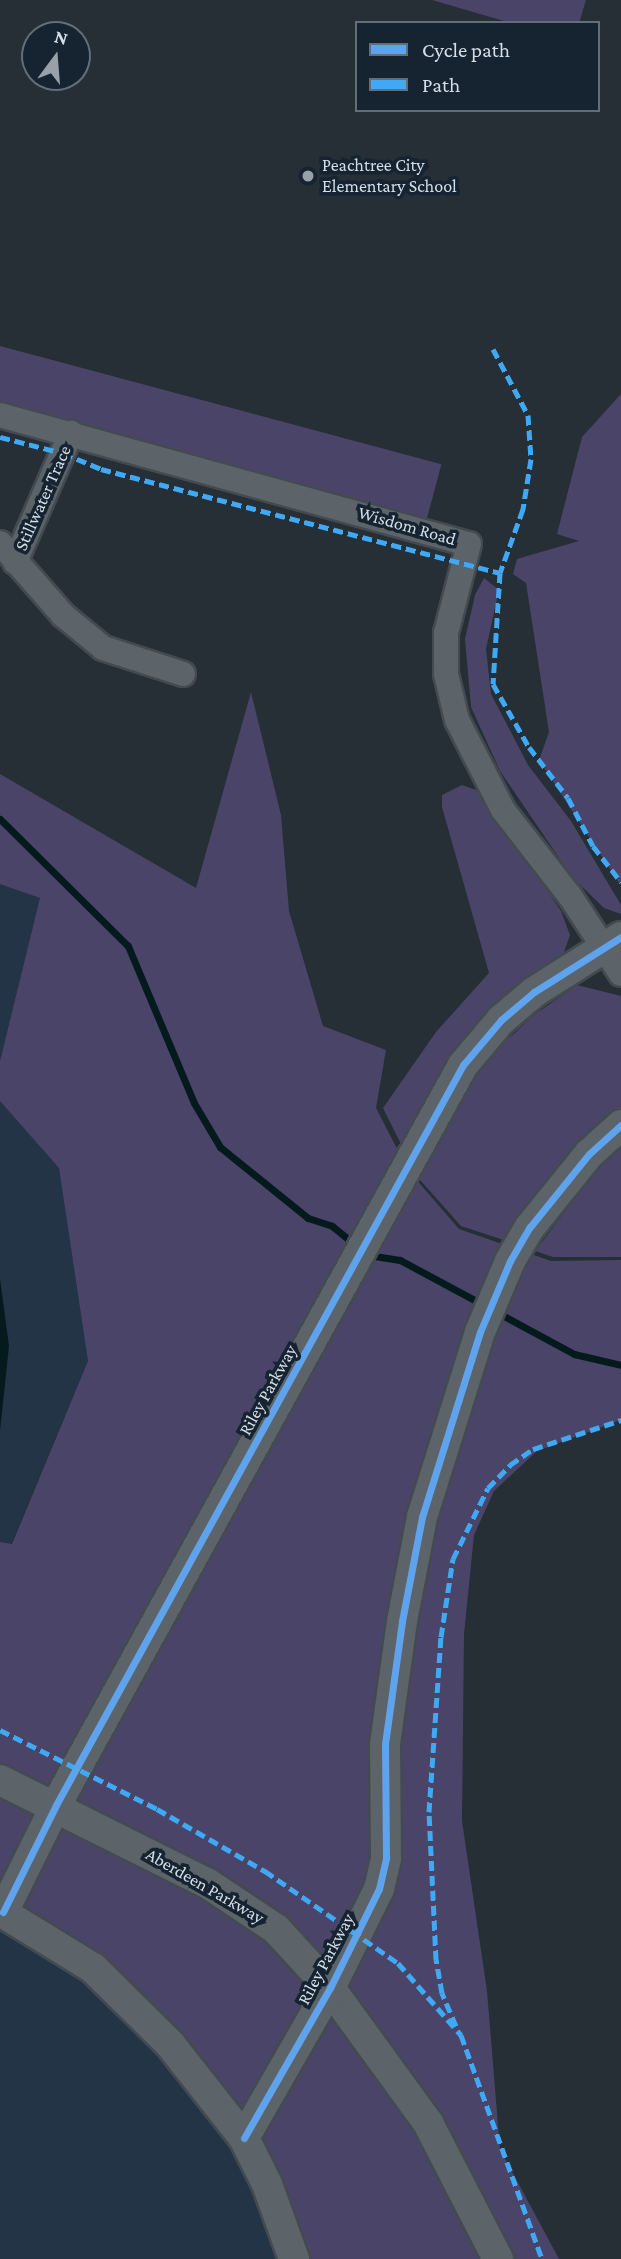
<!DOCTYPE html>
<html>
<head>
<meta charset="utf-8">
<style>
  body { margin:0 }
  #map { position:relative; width:621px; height:2259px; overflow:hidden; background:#262e36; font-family:"Crimson Pro",serif }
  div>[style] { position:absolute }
  .built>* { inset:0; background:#233446 }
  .green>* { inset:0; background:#4b4469; transform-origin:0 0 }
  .water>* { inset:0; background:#051a1d }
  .stream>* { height:7px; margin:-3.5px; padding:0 3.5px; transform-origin:3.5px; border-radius:3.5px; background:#051a1d }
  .roads { filter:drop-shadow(2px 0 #434a51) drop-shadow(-2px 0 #434a51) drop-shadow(0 2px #434a51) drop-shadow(0 -2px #434a51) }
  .minor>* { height:24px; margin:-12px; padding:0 12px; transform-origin:12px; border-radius:12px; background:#5c6369 }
  .tertiary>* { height:30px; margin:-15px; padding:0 15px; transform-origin:15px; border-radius:15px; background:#5c6369 }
  .quiet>* { height:5px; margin-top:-2.5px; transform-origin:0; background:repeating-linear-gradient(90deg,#3fa9f5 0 10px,transparent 0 15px) }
  .cycleway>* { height:7px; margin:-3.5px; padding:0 3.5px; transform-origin:3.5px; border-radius:3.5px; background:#60a3ed }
  .dots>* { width:19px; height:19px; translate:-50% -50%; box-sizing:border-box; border:4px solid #162431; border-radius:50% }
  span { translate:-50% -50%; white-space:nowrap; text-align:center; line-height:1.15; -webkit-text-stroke:7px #162431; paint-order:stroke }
  .poi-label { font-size:18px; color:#d5dee7 }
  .left { translate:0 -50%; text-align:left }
  .street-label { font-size:18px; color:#d5dee7 }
  .legend { position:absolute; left:355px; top:21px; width:245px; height:91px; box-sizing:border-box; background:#162431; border:2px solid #626e7a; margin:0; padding:9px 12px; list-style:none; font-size:21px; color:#d5dee7 }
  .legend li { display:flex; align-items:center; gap:14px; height:35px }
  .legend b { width:35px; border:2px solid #626e7a }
  .north { position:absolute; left:21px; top:21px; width:70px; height:70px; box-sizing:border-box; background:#162431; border:2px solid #626e7a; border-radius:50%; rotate:16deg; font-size:19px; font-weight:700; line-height:28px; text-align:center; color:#d5dee7 }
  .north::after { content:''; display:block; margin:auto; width:24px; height:32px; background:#98a0a9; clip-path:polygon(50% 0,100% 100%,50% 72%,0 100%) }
</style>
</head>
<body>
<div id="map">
  <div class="built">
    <i style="clip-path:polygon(0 884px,40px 898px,0 1061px)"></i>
    <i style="clip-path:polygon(0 1101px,59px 1168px,88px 1361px,11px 1544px,0 1542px)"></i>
    <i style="clip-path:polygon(0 1911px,93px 1968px,244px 2138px,289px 2259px,0 2259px)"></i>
  </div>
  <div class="green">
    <i style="clip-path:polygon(432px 0,586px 0,579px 23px,511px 23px)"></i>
    <i style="left:0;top:346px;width:457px;height:56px;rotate:15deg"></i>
    <i style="clip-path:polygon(621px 394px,621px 882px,619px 883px,539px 760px,549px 732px,526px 583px,513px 574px,517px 559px,579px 541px,557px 534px,582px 437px)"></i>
    <i style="clip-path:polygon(484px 578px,499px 590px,486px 649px,491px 694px,528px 765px,571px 821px,621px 905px,621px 914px,604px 908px,572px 877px,500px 771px,471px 707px,465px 639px,475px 595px)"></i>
    <i style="clip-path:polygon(251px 692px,281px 815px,289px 911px,323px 1026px,386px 1050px,376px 1108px,408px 1170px,459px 1229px,551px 1261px,621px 1260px,621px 1420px,537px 1451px,494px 1491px,474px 1535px,464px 1634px,462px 1821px,487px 1991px,500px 2149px,559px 2259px,283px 2259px,244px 2138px,170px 2044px,0 1911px,0 1542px,12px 1544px,88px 1361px,59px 1168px,0 1101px,0 1061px,40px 898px,0 884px,0 774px,196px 888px)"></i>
    <i style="clip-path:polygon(462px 785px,482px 792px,561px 911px,570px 935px,559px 967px,407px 1156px,383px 1108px,436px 1032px,489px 973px,442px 807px,442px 795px)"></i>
    <i style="clip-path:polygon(577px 985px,621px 996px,621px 1119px,513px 1243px,461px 1226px,413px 1172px,485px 1060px,534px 1015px)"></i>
    <i style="clip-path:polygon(621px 1147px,621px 1257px,553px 1257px,535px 1251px,598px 1168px)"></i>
  </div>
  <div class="water">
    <i style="clip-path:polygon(0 1279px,9px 1346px,0 1431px)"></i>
  </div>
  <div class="stream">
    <i style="left:0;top:819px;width:180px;rotate:44.8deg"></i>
    <i style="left:128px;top:946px;width:170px;rotate:67.2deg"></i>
    <i style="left:194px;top:1103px;width:51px;rotate:59.4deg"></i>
    <i style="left:220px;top:1147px;width:113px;rotate:38.9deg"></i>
    <i style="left:308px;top:1218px;width:25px;rotate:18deg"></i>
    <i style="left:332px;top:1226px;width:27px;rotate:39deg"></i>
    <i style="left:368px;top:1255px;width:32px;rotate:9deg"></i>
    <i style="left:400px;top:1260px;width:89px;rotate:28.3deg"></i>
    <i style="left:502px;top:1315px;width:82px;rotate:28.4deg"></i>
    <i style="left:574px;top:1354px;width:48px;rotate:13.2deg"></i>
  </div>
  <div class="roads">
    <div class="minor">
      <i style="left:0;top:415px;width:486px;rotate:15.4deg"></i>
      <i style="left:469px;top:544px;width:92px;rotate:104.5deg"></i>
      <i style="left:446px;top:633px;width:41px;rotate:90deg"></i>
      <i style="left:446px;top:674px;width:47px;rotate:76.6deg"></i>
      <i style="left:457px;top:720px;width:101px;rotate:62.9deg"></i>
      <i style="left:503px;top:810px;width:109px;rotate:52.1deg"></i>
      <i style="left:570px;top:896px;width:93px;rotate:56.8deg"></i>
      <i style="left:0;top:543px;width:96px;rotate:48.8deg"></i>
      <i style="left:63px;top:615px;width:52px;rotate:39.5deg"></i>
      <i style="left:103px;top:648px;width:84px;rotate:18deg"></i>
      <i style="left:15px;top:562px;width:141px;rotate:-66.5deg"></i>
    </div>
    <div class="tertiary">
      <i style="left:0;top:1780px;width:231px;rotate:26.5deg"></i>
      <i style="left:207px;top:1883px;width:83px;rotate:33.7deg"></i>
      <i style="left:276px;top:1929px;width:80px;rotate:47.5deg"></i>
      <i style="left:330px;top:1988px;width:167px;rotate:54deg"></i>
      <i style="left:428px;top:2123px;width:153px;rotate:62.8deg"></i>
      <i style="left:0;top:1911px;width:109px;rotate:31.5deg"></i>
      <i style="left:93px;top:1968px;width:108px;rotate:44.6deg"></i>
      <i style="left:170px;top:2044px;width:120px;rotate:51.8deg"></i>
      <i style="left:244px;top:2138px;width:51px;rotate:63.4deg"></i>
      <i style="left:267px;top:2184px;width:80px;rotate:70.2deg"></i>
      <i style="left:3px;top:1912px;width:119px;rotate:-63.6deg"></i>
      <i style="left:56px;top:1805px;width:845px;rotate:-61.19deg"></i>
      <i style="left:463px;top:1065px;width:59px;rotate:-49.8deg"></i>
      <i style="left:501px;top:1020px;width:43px;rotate:-40.3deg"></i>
      <i style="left:534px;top:992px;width:103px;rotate:-32.3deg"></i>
      <i style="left:244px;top:2138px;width:173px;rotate:-60.2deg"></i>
      <i style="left:330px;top:1988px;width:110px;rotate:-63.7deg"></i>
      <i style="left:379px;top:1889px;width:32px;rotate:-77deg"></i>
      <i style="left:386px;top:1858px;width:114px;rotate:-90.5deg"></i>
      <i style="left:385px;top:1744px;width:124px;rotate:-82.1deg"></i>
      <i style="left:402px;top:1621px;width:106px;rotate:-79.1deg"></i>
      <i style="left:422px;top:1517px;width:194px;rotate:-72.6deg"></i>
      <i style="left:480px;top:1332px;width:77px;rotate:-67.1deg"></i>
      <i style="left:510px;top:1261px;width:39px;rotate:-60deg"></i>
      <i style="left:530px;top:1227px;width:94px;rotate:-51.1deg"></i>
      <i style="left:589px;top:1154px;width:43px;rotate:-42.2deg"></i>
    </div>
  </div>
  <div class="quiet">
    <i style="left:493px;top:349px;width:75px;rotate:62.1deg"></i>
    <i style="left:528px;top:415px;width:44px;rotate:86.1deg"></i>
    <i style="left:531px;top:459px;width:51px;rotate:99.1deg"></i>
    <i style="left:523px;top:509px;width:68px;rotate:109.8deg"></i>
    <i style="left:500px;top:573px;width:111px;rotate:93.6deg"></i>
    <i style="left:493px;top:684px;width:73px;rotate:60.3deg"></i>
    <i style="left:529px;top:747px;width:64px;rotate:52.6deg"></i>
    <i style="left:568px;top:798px;width:54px;rotate:62.5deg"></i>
    <i style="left:593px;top:846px;width:46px;rotate:52.1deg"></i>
    <i style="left:0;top:437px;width:65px;rotate:14.3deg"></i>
    <i style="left:63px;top:453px;width:41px;rotate:22.8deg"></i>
    <i style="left:101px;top:469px;width:412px;rotate:14.6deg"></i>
    <i style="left:0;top:1730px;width:176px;rotate:26.7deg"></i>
    <i style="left:157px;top:1809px;width:125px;rotate:29.9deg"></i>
    <i style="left:265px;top:1871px;width:162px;rotate:34.7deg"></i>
    <i style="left:398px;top:1963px;width:96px;rotate:48.8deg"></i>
    <i style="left:461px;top:2035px;width:238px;rotate:70.1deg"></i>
    <i style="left:456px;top:2026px;width:36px;rotate:-113deg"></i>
    <i style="left:442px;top:1993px;width:34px;rotate:-100deg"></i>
    <i style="left:436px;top:1960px;width:148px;rotate:-92.7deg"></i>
    <i style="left:429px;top:1812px;width:175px;rotate:-86.1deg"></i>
    <i style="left:441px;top:1637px;width:79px;rotate:-81.3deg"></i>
    <i style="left:453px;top:1559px;width:79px;rotate:-63.8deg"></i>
    <i style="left:488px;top:1488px;width:32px;rotate:-46deg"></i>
    <i style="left:510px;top:1465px;width:28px;rotate:-35deg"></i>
    <i style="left:533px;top:1449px;width:93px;rotate:-18.2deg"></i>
  </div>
  <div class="cycleway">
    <i style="left:3px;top:1912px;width:119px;rotate:-63.6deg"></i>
    <i style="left:56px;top:1805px;width:845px;rotate:-61.19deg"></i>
    <i style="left:463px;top:1065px;width:59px;rotate:-49.8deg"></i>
    <i style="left:501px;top:1020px;width:43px;rotate:-40.3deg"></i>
    <i style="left:534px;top:992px;width:103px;rotate:-32.3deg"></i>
    <i style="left:244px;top:2138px;width:173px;rotate:-60.2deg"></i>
    <i style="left:330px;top:1988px;width:110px;rotate:-63.7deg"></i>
    <i style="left:379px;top:1889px;width:32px;rotate:-77deg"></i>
    <i style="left:386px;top:1858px;width:114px;rotate:-90.5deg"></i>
    <i style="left:385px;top:1744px;width:124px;rotate:-82.1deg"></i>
    <i style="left:402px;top:1621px;width:106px;rotate:-79.1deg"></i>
    <i style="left:422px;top:1517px;width:194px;rotate:-72.6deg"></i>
    <i style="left:480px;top:1332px;width:77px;rotate:-67.1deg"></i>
    <i style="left:510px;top:1261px;width:39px;rotate:-60deg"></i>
    <i style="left:530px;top:1227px;width:94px;rotate:-51.1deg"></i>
    <i style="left:589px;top:1154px;width:43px;rotate:-42.2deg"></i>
  </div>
  <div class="dots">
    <i style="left:308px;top:176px;background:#98a0a9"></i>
  </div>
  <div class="poi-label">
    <span class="left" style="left:322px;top:176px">Peachtree City<br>Elementary School</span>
  </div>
  <div class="street-label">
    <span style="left:43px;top:498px;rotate:-66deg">Stillwater Trace</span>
    <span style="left:407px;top:526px;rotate:16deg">Wisdom Road</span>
    <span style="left:268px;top:1390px;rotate:-61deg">Riley Parkway</span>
    <span style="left:205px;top:1886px;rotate:30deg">Aberdeen Parkway</span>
    <span style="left:326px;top:1959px;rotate:-62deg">Riley Parkway</span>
  </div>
  <ul class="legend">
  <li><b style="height:9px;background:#60a3ed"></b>Cycle path</li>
  <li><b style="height:9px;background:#3fa9f5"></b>Path</li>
  </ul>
  <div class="north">N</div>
</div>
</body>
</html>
